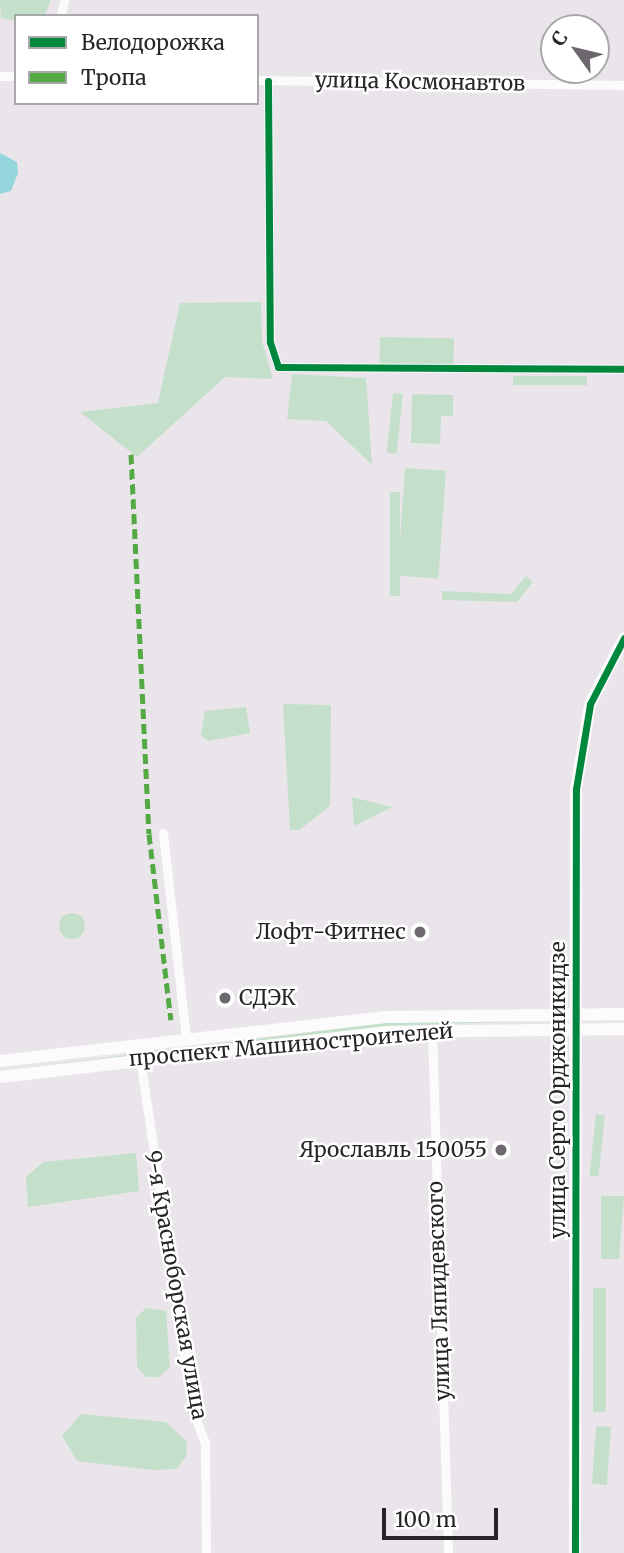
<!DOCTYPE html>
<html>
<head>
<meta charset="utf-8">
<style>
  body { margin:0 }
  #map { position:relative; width:624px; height:1553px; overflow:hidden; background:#eae5ea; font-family:Merriweather,serif }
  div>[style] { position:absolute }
  .green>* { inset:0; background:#c5e0ca; transform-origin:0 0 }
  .round { border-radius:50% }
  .water>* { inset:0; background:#94d6db }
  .street>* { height:9px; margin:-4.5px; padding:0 4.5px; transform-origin:4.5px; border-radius:4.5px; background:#fcfbfc }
  .secondary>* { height:12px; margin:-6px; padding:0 6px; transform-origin:6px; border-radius:6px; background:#fcfbfc }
  .quiet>* { height:5px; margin-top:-2.5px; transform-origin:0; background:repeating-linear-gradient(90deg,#53aa44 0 10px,transparent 0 15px) }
  .cycleway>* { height:7px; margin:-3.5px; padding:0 3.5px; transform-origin:3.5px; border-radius:3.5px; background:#00873e }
  .dots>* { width:19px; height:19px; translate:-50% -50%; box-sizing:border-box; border:4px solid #fff; border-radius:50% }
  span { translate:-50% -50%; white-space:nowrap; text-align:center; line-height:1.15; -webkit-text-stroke:5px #fff; paint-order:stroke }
  .street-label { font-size:21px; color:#282529 }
  .poi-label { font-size:21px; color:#282529 }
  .right { translate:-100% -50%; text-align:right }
  .left { translate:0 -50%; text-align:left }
  .legend { position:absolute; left:14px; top:14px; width:245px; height:91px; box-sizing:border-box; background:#fff; border:2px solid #a9a8a9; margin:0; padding:9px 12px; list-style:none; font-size:21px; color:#282529 }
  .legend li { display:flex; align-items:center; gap:14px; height:35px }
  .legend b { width:35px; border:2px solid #a9a8a9 }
  .north { position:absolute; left:540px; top:14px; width:70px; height:70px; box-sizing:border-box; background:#fff; border:2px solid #a9a8a9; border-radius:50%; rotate:304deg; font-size:19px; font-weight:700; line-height:28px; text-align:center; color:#282529 }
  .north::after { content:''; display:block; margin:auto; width:24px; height:32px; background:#6c686d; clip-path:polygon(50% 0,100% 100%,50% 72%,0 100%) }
  .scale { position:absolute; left:382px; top:1508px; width:116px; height:32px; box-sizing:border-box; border:4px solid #282529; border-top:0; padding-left:9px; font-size:21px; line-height:24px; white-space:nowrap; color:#282529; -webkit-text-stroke:5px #fff; paint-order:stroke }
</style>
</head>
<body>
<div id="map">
  <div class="green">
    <i style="clip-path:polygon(0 0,51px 0,44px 16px,16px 16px,16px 21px,1px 18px)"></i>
    <i style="clip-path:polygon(261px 302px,262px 341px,273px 379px,225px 377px,137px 457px,80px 412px,158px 403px,180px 303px)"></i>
    <i style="left:380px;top:337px;width:74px;height:29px;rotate:1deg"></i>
    <i style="clip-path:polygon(292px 374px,366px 378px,372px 465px,326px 421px,287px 419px)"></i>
    <i style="left:587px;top:376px;width:9px;height:74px;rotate:90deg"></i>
    <i style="left:393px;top:393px;width:10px;height:60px;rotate:6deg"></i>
    <i style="clip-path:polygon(412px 394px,453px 395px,453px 416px,441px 416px,440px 444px,411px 443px)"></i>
    <i style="left:405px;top:468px;width:41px;height:108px;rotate:4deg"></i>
    <i style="left:390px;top:492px;width:10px;height:104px"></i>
    <i style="clip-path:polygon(526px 576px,533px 582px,517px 602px,442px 600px,442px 591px,511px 594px)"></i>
    <i style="clip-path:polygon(283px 704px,331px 705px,330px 806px,299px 830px,290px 830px)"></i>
    <i style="clip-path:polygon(246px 707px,250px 733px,209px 741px,201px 736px,205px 711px)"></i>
    <i style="clip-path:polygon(352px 797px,392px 807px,354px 826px)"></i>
    <i class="round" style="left:59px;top:913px;width:26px;height:26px"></i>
    <i style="clip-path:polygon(559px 1020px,386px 1026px,0 1071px,385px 1023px)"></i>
    <i style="left:596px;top:1114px;width:9px;height:62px;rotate:6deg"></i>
    <i style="clip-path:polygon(136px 1153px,139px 1191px,28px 1207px,26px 1177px,43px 1162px)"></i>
    <i style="clip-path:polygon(601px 1196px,624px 1196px,619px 1259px,601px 1259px)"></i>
    <i style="left:593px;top:1288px;width:13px;height:124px"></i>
    <i style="clip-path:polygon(146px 1308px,166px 1311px,170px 1367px,159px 1377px,146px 1377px,137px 1367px,136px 1318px)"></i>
    <i style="clip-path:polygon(81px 1414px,166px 1422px,187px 1442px,186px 1457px,176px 1469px,153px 1470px,77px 1461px,62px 1436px)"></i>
    <i style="left:596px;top:1426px;width:15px;height:58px;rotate:4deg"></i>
  </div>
  <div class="water">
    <i style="clip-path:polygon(0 153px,17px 162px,18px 173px,11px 191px,0 194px)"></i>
  </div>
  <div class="street">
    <i style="left:61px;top:16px;width:16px;rotate:-79deg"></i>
    <i style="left:0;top:76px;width:16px"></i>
    <i style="left:257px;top:80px;width:367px;rotate:0.8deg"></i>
    <i style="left:268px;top:81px;width:261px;rotate:89.6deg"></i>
    <i style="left:270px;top:342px;width:26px;rotate:72deg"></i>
    <i style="left:278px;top:367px;width:346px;rotate:0.3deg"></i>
    <i style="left:163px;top:833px;width:206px;rotate:83.6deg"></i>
    <i style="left:432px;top:1029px;width:524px;rotate:88.25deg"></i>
    <i style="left:140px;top:1059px;width:359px;rotate:81.4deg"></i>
    <i style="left:194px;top:1414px;width:30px;rotate:69deg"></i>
    <i style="left:205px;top:1442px;width:111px;rotate:89.5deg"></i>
  </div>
  <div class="secondary">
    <i style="left:0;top:1061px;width:388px;rotate:-6.5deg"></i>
    <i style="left:385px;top:1017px;width:239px;rotate:-0.7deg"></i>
    <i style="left:0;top:1077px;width:389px;rotate:-6.6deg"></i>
    <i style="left:386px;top:1032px;width:238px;rotate:-0.7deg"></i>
    <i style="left:575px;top:1553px;width:764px;rotate:-89.93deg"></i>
    <i style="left:576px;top:789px;width:86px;rotate:-80.6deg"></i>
    <i style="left:590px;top:704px;width:74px;rotate:-62.7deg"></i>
  </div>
  <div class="quiet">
    <i style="left:131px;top:454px;width:380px;rotate:87.3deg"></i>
    <i style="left:149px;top:834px;width:187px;rotate:83.3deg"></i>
  </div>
  <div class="cycleway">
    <i style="left:268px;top:81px;width:261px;rotate:89.6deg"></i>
    <i style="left:270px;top:342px;width:26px;rotate:72deg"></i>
    <i style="left:278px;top:367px;width:346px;rotate:0.3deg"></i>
    <i style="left:575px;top:1553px;width:764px;rotate:-89.93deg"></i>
    <i style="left:576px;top:789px;width:86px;rotate:-80.6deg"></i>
    <i style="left:590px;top:704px;width:74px;rotate:-62.7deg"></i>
  </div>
  <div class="dots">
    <i style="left:420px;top:932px;background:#6c686d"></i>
    <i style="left:225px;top:998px;background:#6c686d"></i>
    <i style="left:501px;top:1150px;background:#6c686d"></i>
  </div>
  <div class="street-label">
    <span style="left:420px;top:82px;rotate:1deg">улица Космонавтов</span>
    <span style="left:291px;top:1045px;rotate:-5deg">проспект Машиностроителей</span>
    <span style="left:558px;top:1090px;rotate:-90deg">улица Серго Орджоникидзе</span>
    <span style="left:176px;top:1285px;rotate:80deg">9-я Красноборская улица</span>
    <span style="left:439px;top:1291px;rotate:-92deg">улица Ляпидевского</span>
  </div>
  <div class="poi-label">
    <span class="right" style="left:406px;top:932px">Лофт-Фитнес</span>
    <span class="left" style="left:239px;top:998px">СДЭК</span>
    <span class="right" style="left:487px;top:1150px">Ярославль 150055</span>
  </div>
  <ul class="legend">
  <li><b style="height:9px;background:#00873e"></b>Велодорожка</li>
  <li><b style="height:9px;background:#53aa44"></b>Тропа</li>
  </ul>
  <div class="north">С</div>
  <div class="scale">100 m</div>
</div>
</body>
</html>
